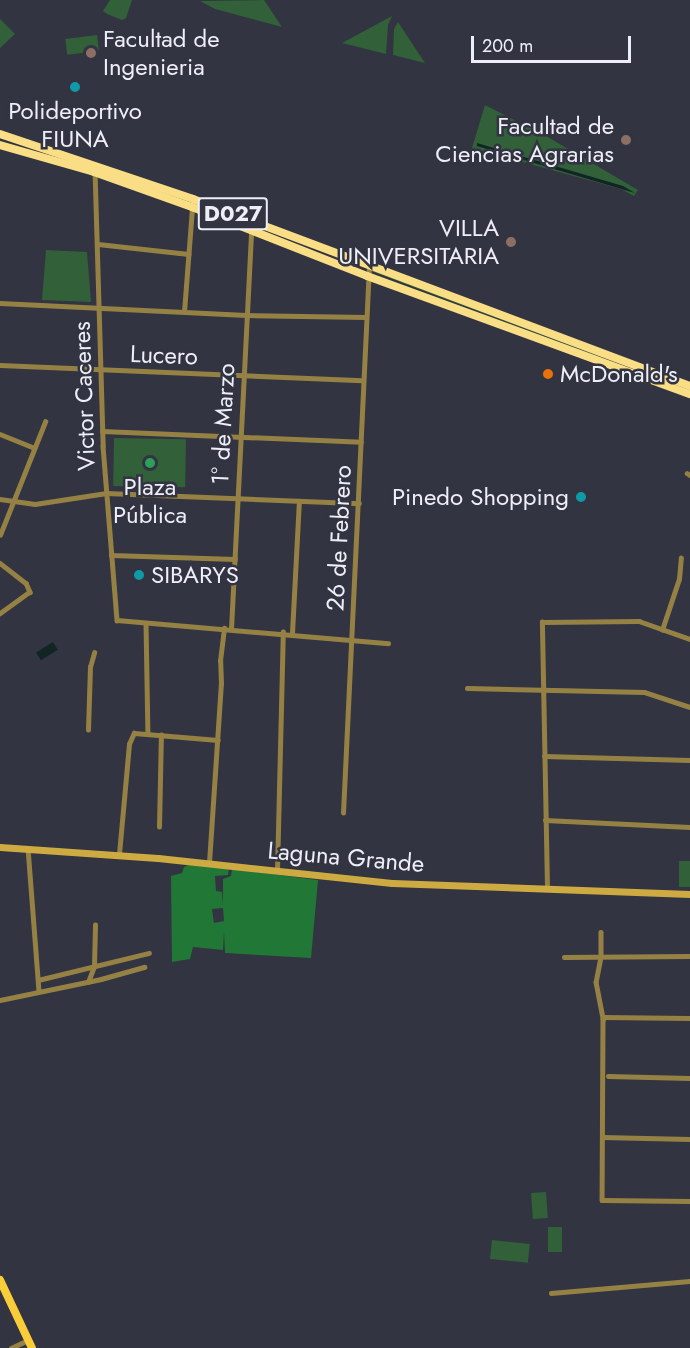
<!DOCTYPE html>
<html>
<head>
<meta charset="utf-8">
<style>
  body { margin:0 }
  #map { position:relative; width:690px; height:1348px; overflow:hidden; background:#323441; font-family:Jost,sans-serif }
  div>[style] { position:absolute }
  .green>* { inset:0; background:#316039; transform-origin:0 0 }
  .forest>* { inset:0; background:#217736 }
  .water>* { inset:0; background:#112525; transform-origin:0 0 }
  .minor>* { height:4.5px; margin:-2.25px; padding:0 2.25px; transform-origin:2.25px; border-radius:2.25px; background:#968144 }
  .secondary>* { height:7px; margin:-3.5px; padding:0 3.5px; transform-origin:3.5px; border-radius:3.5px; background:#ceab42 }
  .primary>* { height:8px; margin:-4px; padding:0 4px; transform-origin:4px; border-radius:4px; background:#f9cc39 }
  .trunk>* { height:8px; margin:-4px; padding:0 4px; transform-origin:4px; border-radius:4px; background:#f9de86 }
  .dots>* { width:16px; height:16px; translate:-50% -50%; box-sizing:border-box; border:3px solid #323441; border-radius:50% }
  span { translate:-50% -50%; white-space:nowrap; text-align:center; line-height:1.15; -webkit-text-stroke:5px #323441; paint-order:stroke }
  .shield-label span { padding:2px 4px; background:#323441; border:2px solid; border-radius:4px; -webkit-text-stroke-width:0 }
  .shield-label { font-size:22px; color:#edeef7; font-weight:700 }
  .poi-label { font-size:24px; color:#edeef7 }
  .left { translate:0 -50%; text-align:left }
  .right { translate:-100% -50%; text-align:right }
  .street-label { font-size:24px; color:#edeef7 }
  .scale { position:absolute; left:471px; top:36px; width:160px; height:27px; box-sizing:border-box; border:3px solid #edeef7; border-top:0; padding-left:8px; font-size:18px; line-height:21px; white-space:nowrap; color:#edeef7; -webkit-text-stroke:4px #323441; paint-order:stroke }
</style>
</head>
<body>
<div id="map">
  <div class="green">
    <i style="clip-path:polygon(110px 0,132px 0,126px 18px,122px 20px,107px 14px,103px 11px)"></i>
    <i style="clip-path:polygon(264px 0,282px 27px,215px 9px,200px 1px)"></i>
    <i style="clip-path:polygon(392px 16px,388px 25px,386px 54px,342px 43px)"></i>
    <i style="clip-path:polygon(0 19px,15px 34px,0 48px)"></i>
    <i style="clip-path:polygon(398px 22px,425px 63px,393px 55px,394px 29px)"></i>
    <i style="left:97px;top:35px;width:16px;height:32px;rotate:83deg"></i>
    <i style="clip-path:polygon(485px 105px,546px 136px,638px 190px,634px 196px,621px 189px,472px 148px)"></i>
    <i style="clip-path:polygon(46px 250px,87px 252px,91px 302px,42px 300px)"></i>
    <i style="clip-path:polygon(372px 269px,602px 356px,603px 358px,371px 271px)"></i>
    <i style="left:114px;top:438px;width:72px;height:48px;rotate:1deg"></i>
    <i style="left:679px;top:861px;width:11px;height:26px"></i>
    <i style="left:546px;top:1192px;width:26px;height:15px;rotate:86deg"></i>
    <i style="left:548px;top:1227px;width:14px;height:25px"></i>
    <i style="left:492px;top:1240px;width:38px;height:19px;rotate:6deg"></i>
  </div>
  <div class="forest">
    <i style="clip-path:polygon(evenodd,191px 864px,229px 868px,228px 875px,215px 876px,216px 891px,222px 892px,223px 906px,223px 879px,231px 876px,232px 869px,318px 880px,311px 958px,225px 953px,224px 932px,223px 950px,193px 947px,190px 959px,172px 962px,171px 876px,182px 873px,184px 867px,191px 864px,223px 908px,224px 921px,214px 923px,212px 909px,223px 908px)"></i>
  </div>
  <div class="water">
    <i style="clip-path:polygon(477px 143px,623px 186px,635px 193px,477px 146px)"></i>
    <i style="left:53px;top:642px;width:9px;height:20px;rotate:58deg"></i>
  </div>
  <div class="minor">
    <i style="left:95px;top:170px;width:276px;rotate:88.3deg"></i>
    <i style="left:103px;top:446px;width:175px;rotate:85.4deg"></i>
    <i style="left:117px;top:620px;width:272px;rotate:4.9deg"></i>
    <i style="left:98px;top:244px;width:91px;rotate:6.3deg"></i>
    <i style="left:0;top:303px;width:246px;rotate:2.8deg"></i>
    <i style="left:246px;top:315px;width:120px;rotate:1deg"></i>
    <i style="left:184px;top:312px;width:105px;rotate:-85.6deg"></i>
    <i style="left:0;top:365px;width:362px;rotate:2.4deg"></i>
    <i style="left:102px;top:431px;width:259px;rotate:2.4deg"></i>
    <i style="left:0;top:434px;width:37px;rotate:22deg"></i>
    <i style="left:687px;top:473px;width:4px;rotate:34deg"></i>
    <i style="left:0;top:499px;width:35px;rotate:8deg"></i>
    <i style="left:35px;top:504px;width:72px;rotate:-8.8deg"></i>
    <i style="left:106px;top:493px;width:253px;rotate:2.3deg"></i>
    <i style="left:0;top:535px;width:122px;rotate:-68.3deg"></i>
    <i style="left:111px;top:555px;width:124px;rotate:1.8deg"></i>
    <i style="left:0;top:563px;width:33px;rotate:38deg"></i>
    <i style="left:26px;top:583px;width:10px;rotate:66deg"></i>
    <i style="left:30px;top:592px;width:37px;rotate:144deg"></i>
    <i style="left:146px;top:623px;width:110px;rotate:89deg"></i>
    <i style="left:231px;top:629px;width:400px;rotate:-87.1deg"></i>
    <i style="left:662px;top:630px;width:54px;rotate:-71.6deg"></i>
    <i style="left:679px;top:579px;width:21px;rotate:-85deg"></i>
    <i style="left:292px;top:633px;width:132px;rotate:-87deg"></i>
    <i style="left:467px;top:688px;width:177px;rotate:1.3deg"></i>
    <i style="left:644px;top:692px;width:48px;rotate:18.1deg"></i>
    <i style="left:88px;top:730px;width:63px;rotate:-88.2deg"></i>
    <i style="left:90px;top:667px;width:15px;rotate:-74deg"></i>
    <i style="left:544px;top:756px;width:145px;rotate:1.6deg"></i>
    <i style="left:343px;top:813px;width:549px;rotate:-87.28deg"></i>
    <i style="left:545px;top:820px;width:145px;rotate:2.8deg"></i>
    <i style="left:159px;top:827px;width:92px;rotate:-88.8deg"></i>
    <i style="left:28px;top:848px;width:144px;rotate:85.6deg"></i>
    <i style="left:119px;top:854px;width:110px;rotate:-84.8deg"></i>
    <i style="left:129px;top:744px;width:12px;rotate:-66deg"></i>
    <i style="left:134px;top:733px;width:84px;rotate:4.8deg"></i>
    <i style="left:209px;top:863px;width:179px;rotate:-86.2deg"></i>
    <i style="left:221px;top:684px;width:23px;rotate:-92deg"></i>
    <i style="left:220px;top:661px;width:33px;rotate:-83deg"></i>
    <i style="left:277px;top:871px;width:239px;rotate:-88.6deg"></i>
    <i style="left:547px;top:888px;width:266px;rotate:-91.1deg"></i>
    <i style="left:542px;top:622px;width:97px;rotate:-0.6deg"></i>
    <i style="left:639px;top:621px;width:54px;rotate:19.4deg"></i>
    <i style="left:601px;top:932px;width:25px;rotate:90deg"></i>
    <i style="left:601px;top:957px;width:25px;rotate:101deg"></i>
    <i style="left:596px;top:982px;width:38px;rotate:79deg"></i>
    <i style="left:603px;top:1019px;width:181px;rotate:90.3deg"></i>
    <i style="left:602px;top:1200px;width:88px;rotate:0.7deg"></i>
    <i style="left:564px;top:957px;width:126px;rotate:-0.5deg"></i>
    <i style="left:38px;top:980px;width:114px;rotate:-13.7deg"></i>
    <i style="left:88px;top:982px;width:17px;rotate:-69deg"></i>
    <i style="left:94px;top:966px;width:41px;rotate:-88.6deg"></i>
    <i style="left:0;top:1000px;width:103px;rotate:-11.7deg"></i>
    <i style="left:101px;top:979px;width:45px;rotate:-15.6deg"></i>
    <i style="left:603px;top:1017px;width:87px;rotate:0.7deg"></i>
    <i style="left:608px;top:1076px;width:82px;rotate:1.4deg"></i>
    <i style="left:602px;top:1137px;width:88px;rotate:1.3deg"></i>
    <i style="left:551px;top:1293px;width:140px;rotate:-4.9deg"></i>
    <i style="left:11px;top:1348px;width:19px;rotate:-25deg"></i>
  </div>
  <div class="secondary">
    <i style="left:0;top:847px;width:158px;rotate:4deg"></i>
    <i style="left:158px;top:858px;width:235px;rotate:6.1deg"></i>
    <i style="left:392px;top:883px;width:298px;rotate:2.1deg"></i>
  </div>
  <div class="primary">
    <i style="left:0;top:1280px;width:75px;rotate:64.8deg"></i>
  </div>
  <div class="trunk">
    <i style="left:0;top:134px;width:204px;rotate:18.6deg"></i>
    <i style="left:193px;top:199px;width:531px;rotate:20.62deg"></i>
    <i style="left:0;top:145px;width:98px;rotate:16deg"></i>
    <i style="left:94px;top:172px;width:104px;rotate:19.7deg"></i>
    <i style="left:192px;top:207px;width:188px;rotate:21.5deg"></i>
    <i style="left:367px;top:276px;width:344px;rotate:20.1deg"></i>
  </div>
  <div class="dots">
    <i style="left:91px;top:53px;background:#8d6e63"></i>
    <i style="left:75px;top:87px;background:#0f9aa8"></i>
    <i style="left:626px;top:140px;background:#8d6e63"></i>
    <i style="left:511px;top:242px;background:#8d6e63"></i>
    <i style="left:548px;top:374px;background:#e8710a"></i>
    <i style="left:150px;top:463px;background:#2e9e5b"></i>
    <i style="left:581px;top:497px;background:#0f9aa8"></i>
    <i style="left:139px;top:575px;background:#0f9aa8"></i>
  </div>
  <div class="shield-label">
    <span style="left:233px;top:214px">D027</span>
  </div>
  <div class="poi-label">
    <span class="left" style="left:103px;top:53px">Facultad de<br>Ingenieria</span>
    <span style="left:75px;top:125px">Polideportivo<br>FIUNA</span>
    <span class="right" style="left:614px;top:140px">Facultad de<br>Ciencias Agrarias</span>
    <span class="right" style="left:499px;top:242px">VILLA<br>UNIVERSITARIA</span>
    <span class="left" style="left:560px;top:374px">McDonald's</span>
    <span style="left:150px;top:501px">Plaza<br>Pública</span>
    <span class="right" style="left:569px;top:497px">Pinedo Shopping</span>
    <span class="left" style="left:151px;top:575px">SIBARYS</span>
  </div>
  <div class="street-label">
    <span style="left:164px;top:355px;rotate:2deg">Lucero</span>
    <span style="left:84px;top:396px;rotate:-92deg">Victor Caceres</span>
    <span style="left:223px;top:424px;rotate:-87deg">1° de Marzo</span>
    <span style="left:339px;top:538px;rotate:-87deg">26 de Febrero</span>
    <span style="left:346px;top:857px;rotate:5deg">Laguna Grande</span>
  </div>
  <div class="scale">200 m</div>
</div>
</body>
</html>
